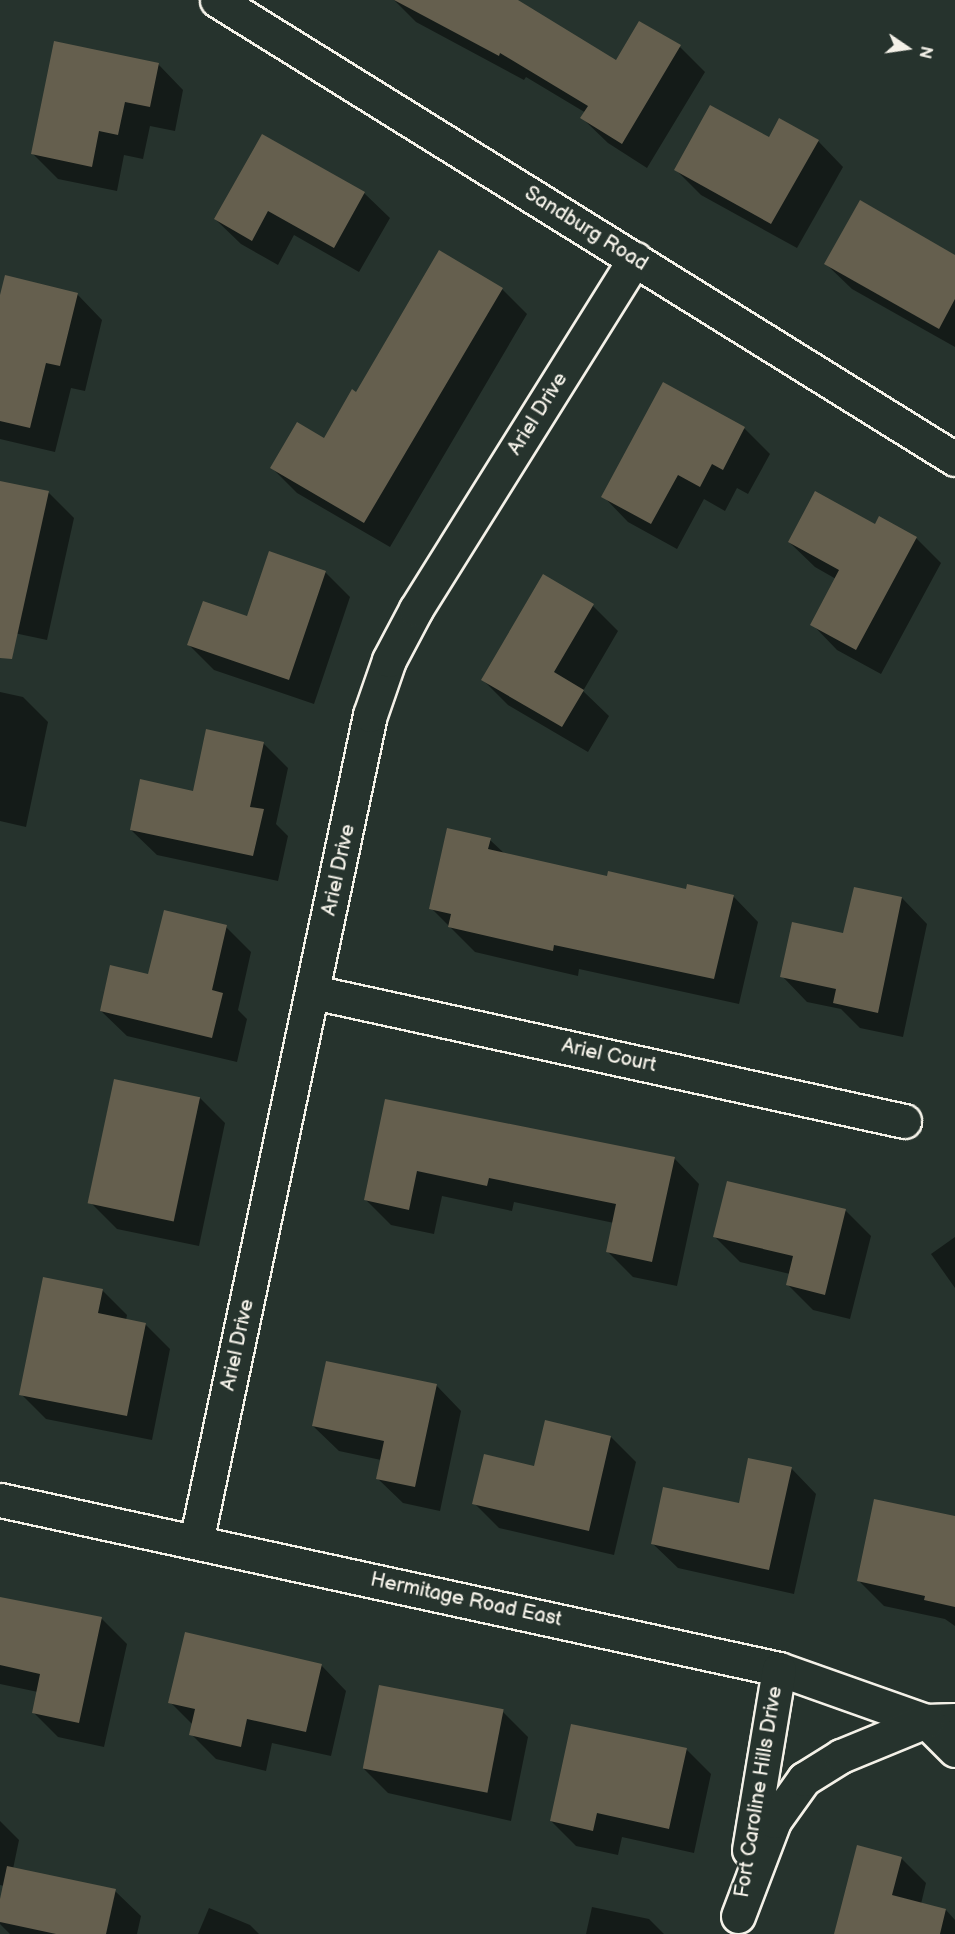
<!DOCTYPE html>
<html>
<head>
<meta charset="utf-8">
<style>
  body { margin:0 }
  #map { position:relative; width:955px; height:1934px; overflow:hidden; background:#26332d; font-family:"Balsamiq Sans",sans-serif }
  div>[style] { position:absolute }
  .shadow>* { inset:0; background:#0007 }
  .building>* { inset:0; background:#655f4e; transform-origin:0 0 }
  .roads { filter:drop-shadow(2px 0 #f4f1e8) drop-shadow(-2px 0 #f4f1e8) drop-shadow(0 2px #f4f1e8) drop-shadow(0 -2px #f4f1e8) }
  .minor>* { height:33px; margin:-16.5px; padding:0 16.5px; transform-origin:16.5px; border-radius:16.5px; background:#26332d }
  span { translate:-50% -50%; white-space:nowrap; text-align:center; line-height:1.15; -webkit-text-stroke:5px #26332d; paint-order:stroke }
  .street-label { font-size:20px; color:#f4f1e8 }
  .north { position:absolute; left:877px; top:18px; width:60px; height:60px; -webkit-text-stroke:4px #26332d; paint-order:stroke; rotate:103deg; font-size:16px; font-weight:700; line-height:24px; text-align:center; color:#f4f1e8 }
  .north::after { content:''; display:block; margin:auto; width:21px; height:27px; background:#f4f1e8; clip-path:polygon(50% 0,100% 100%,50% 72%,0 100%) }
</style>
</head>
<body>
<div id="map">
  <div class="shadow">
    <i style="clip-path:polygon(394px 0,517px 0,616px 62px,680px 47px,705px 72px,647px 168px,608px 143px,582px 118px,586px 113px,526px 77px,524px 80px,416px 22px)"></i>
    <i style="clip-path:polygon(158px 64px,183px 90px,175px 131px,150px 126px,143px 159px,124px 155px,117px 191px,58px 179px,33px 154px)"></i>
    <i style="clip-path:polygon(262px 136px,364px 193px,390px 218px,359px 272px,294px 235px,278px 265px,241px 244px,215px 219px)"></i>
    <i style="clip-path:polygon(769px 139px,818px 141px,843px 167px,797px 248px,701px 195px,676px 170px)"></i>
    <i style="clip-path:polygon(955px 256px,955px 347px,852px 289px,826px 264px)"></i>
    <i style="clip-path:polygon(502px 289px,527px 314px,390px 547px,297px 493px,272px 468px,325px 440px,357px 394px)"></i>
    <i style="clip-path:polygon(77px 294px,102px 320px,85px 391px,71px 388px,55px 452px,0 439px,0 302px)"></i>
    <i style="clip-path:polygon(664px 384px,745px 429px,770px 454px,748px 494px,737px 488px,725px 511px,704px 499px,677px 549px,628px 522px,603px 496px)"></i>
    <i style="clip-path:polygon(0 482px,49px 493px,74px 518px,47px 640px,0 630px)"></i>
    <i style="clip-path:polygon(876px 526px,916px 538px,941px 563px,881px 674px,837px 650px,812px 624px,836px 579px,815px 567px,789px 542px)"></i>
    <i style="clip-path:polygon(325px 572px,350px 597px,314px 704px,214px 670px,189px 645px,248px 617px)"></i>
    <i style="clip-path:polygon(543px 576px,593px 606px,618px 631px,583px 691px,609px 716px,588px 752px,508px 705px,483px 680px)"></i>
    <i style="clip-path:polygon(0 692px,23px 697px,48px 722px,26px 827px,0 821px)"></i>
    <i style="clip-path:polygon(263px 743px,288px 768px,276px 824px,288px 836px,278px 881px,157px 855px,131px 830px,194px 792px)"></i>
    <i style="clip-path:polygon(490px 840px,505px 854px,608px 878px,733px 896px,758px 922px,739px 1004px,579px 969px,578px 976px,475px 952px,431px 908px)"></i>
    <i style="clip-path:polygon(902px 898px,927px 924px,903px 1037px,860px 1028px,841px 1009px,807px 1002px,782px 976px)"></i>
    <i style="clip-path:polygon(226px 927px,251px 952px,238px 1010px,247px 1019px,237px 1062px,127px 1036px,101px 1011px,150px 976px)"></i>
    <i style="clip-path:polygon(200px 1098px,225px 1123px,199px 1246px,117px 1229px,91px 1203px)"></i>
    <i style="clip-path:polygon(386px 1101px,674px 1158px,699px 1184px,677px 1286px,633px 1277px,608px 1252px,614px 1223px,514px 1202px,512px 1211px,442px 1196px,434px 1234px,391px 1225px,366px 1200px)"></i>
    <i style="clip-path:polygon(846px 1211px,871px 1236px,850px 1319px,813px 1310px,788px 1285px,790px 1274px,740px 1262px,715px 1237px)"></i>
    <i style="clip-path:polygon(955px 1237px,955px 1288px,931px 1254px)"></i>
    <i style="clip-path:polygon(102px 1290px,127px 1315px,126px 1320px,145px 1324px,170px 1349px,152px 1440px,46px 1419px,21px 1394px)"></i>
    <i style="clip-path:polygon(436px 1385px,461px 1411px,440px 1511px,403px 1503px,377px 1478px,381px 1460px,339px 1451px,313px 1426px)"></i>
    <i style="clip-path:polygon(611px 1437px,636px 1462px,614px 1555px,499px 1528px,474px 1503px,535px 1468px)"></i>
    <i style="clip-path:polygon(791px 1468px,816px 1494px,794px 1594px,678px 1568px,652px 1543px,740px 1504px)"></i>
    <i style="clip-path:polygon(955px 1517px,955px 1626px,945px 1619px,884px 1606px,859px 1581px)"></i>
    <i style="clip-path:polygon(0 1599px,102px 1619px,127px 1644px,104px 1747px,58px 1737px,33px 1712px,38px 1692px,0 1684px)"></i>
    <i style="clip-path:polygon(321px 1665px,346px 1691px,331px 1756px,272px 1743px,266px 1771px,216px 1759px,191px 1734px,193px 1725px,170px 1702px)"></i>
    <i style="clip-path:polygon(503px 1712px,528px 1737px,511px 1821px,388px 1793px,363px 1768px)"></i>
    <i style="clip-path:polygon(686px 1749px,711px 1774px,694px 1853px,622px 1837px,618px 1855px,576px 1846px,551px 1821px)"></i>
    <i style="clip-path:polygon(0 1821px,19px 1840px,13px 1869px,115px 1891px,141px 1916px,137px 1934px,10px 1934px,0 1924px,4px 1886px,0 1885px)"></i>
    <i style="clip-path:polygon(901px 1858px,926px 1883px,921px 1904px,946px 1910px,955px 1920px,955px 1934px,836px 1934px)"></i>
    <i style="clip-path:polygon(592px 1907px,649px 1919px,664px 1934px,586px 1934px)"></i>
    <i style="clip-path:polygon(209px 1908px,250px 1925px,259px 1934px,198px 1934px)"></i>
  </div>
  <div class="building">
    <i style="clip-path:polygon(394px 0,518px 0,616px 60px,639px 21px,681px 45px,622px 144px,580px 118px,588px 106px,500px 53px,499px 56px)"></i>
    <i style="clip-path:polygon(54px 41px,159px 63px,150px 107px,125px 102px,118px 135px,99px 131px,92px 167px,31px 154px)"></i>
    <i style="clip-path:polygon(710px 105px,769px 137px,779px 118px,819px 140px,771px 224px,674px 170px)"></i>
    <i style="clip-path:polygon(262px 134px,365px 192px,334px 248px,268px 211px,252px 241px,214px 219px)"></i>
    <i style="clip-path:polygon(860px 200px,955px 255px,955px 299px,939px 329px,824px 264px)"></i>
    <i style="clip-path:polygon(439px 250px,503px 288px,364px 523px,270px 468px,297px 422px,324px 438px,352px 389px,356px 392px)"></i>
    <i style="clip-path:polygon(5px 275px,78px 293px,60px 366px,46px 363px,30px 428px,0 421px,0 295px)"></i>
    <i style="clip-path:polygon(663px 382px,745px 427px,723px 470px,712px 464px,700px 487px,678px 475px,651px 524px,601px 497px)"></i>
    <i style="clip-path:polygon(0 481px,49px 491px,12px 659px,0 658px)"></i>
    <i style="clip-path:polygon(815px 491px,875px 524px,879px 516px,917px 537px,856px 650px,810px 625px,839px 570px,788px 542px)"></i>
    <i style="clip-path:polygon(269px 551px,326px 571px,289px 680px,187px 645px,203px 601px,247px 616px)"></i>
    <i style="clip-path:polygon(543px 574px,594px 604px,554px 672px,584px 690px,562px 727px,481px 680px)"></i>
    <i style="clip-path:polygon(206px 729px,264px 742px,250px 807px,264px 809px,253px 856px,130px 830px,140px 779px,193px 791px)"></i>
    <i style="clip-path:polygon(447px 828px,491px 838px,488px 849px,607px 876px,608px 871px,686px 889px,687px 884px,734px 895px,714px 979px,554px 945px,553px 951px,448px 927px,451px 914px,429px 909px)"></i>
    <i style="clip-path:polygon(854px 887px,902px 897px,878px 1013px,833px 1003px,836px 989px,780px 977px,792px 922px,843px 933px)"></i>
    <i style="clip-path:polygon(164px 910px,227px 925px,212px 990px,223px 993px,212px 1038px,100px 1011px,110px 965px,148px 974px)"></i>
    <i style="left:114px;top:1079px;width:88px;height:127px;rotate:12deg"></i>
    <i style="clip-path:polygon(385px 1099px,675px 1157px,652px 1262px,606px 1252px,616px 1204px,489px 1178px,487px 1186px,417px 1171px,409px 1210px,364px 1200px)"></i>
    <i style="clip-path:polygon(727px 1181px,846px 1209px,825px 1295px,786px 1285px,793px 1256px,713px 1237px)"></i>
    <i style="clip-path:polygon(43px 1277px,103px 1289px,98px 1313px,146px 1323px,127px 1416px,19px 1395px)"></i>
    <i style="clip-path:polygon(326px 1361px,437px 1384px,415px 1487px,376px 1479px,384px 1441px,312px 1426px)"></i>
    <i style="clip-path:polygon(545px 1420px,611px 1436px,589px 1531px,472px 1504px,484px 1454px,534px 1466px)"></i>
    <i style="clip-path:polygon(748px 1458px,792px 1467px,769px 1570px,651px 1544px,663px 1487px,739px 1503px)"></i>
    <i style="clip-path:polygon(874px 1499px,955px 1516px,955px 1607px,924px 1600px,925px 1596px,857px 1581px)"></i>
    <i style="clip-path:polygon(0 1597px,102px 1617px,79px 1723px,32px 1713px,40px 1674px,0 1665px)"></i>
    <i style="clip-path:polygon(185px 1632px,322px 1664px,306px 1732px,247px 1719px,241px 1747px,189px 1735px,195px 1709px,168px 1703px)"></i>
    <i style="left:379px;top:1685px;width:127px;height:85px;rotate:11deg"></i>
    <i style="clip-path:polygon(571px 1724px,687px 1748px,669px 1829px,597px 1813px,593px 1831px,550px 1821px)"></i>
    <i style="clip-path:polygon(857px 1845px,902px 1857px,892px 1895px,946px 1909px,940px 1934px,834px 1934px)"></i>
    <i style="clip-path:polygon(7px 1866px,116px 1889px,106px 1934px,56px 1934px,0 1922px,0 1899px)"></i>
  </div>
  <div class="roads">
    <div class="minor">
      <i style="left:217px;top:0;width:869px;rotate:31.88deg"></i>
      <i style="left:313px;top:992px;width:605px;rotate:12.31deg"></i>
      <i style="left:0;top:1500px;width:797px;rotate:12.24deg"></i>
      <i style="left:779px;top:1669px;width:156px;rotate:19.5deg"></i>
      <i style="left:926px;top:1721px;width:29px;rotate:-2deg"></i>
      <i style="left:196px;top:1542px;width:845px;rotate:-78.12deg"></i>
      <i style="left:370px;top:715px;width:58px;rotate:-70.9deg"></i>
      <i style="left:389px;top:660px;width:58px;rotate:-62.1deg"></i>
      <i style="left:416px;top:609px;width:413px;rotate:-58deg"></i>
      <i style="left:926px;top:1721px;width:41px;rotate:45deg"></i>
      <i style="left:749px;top:1850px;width:183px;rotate:-80.6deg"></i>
      <i style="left:738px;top:1916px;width:102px;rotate:-69.2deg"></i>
      <i style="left:774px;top:1821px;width:52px;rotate:-54.5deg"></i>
      <i style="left:804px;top:1779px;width:44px;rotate:-31.9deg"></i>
      <i style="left:841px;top:1756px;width:92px;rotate:-22.4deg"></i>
    </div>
  </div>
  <div class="street-label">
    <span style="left:586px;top:229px;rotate:32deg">Sandburg Road</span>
    <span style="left:538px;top:414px;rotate:-58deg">Ariel Drive</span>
    <span style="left:339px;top:870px;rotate:-78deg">Ariel Drive</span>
    <span style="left:609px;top:1056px;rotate:12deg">Ariel Court</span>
    <span style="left:238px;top:1345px;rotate:-78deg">Ariel Drive</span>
    <span style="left:466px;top:1600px;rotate:12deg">Hermitage Road East</span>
    <span style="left:759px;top:1792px;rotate:-81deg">Fort Caroline Hills Drive</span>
  </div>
  <div class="north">N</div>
</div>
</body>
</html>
